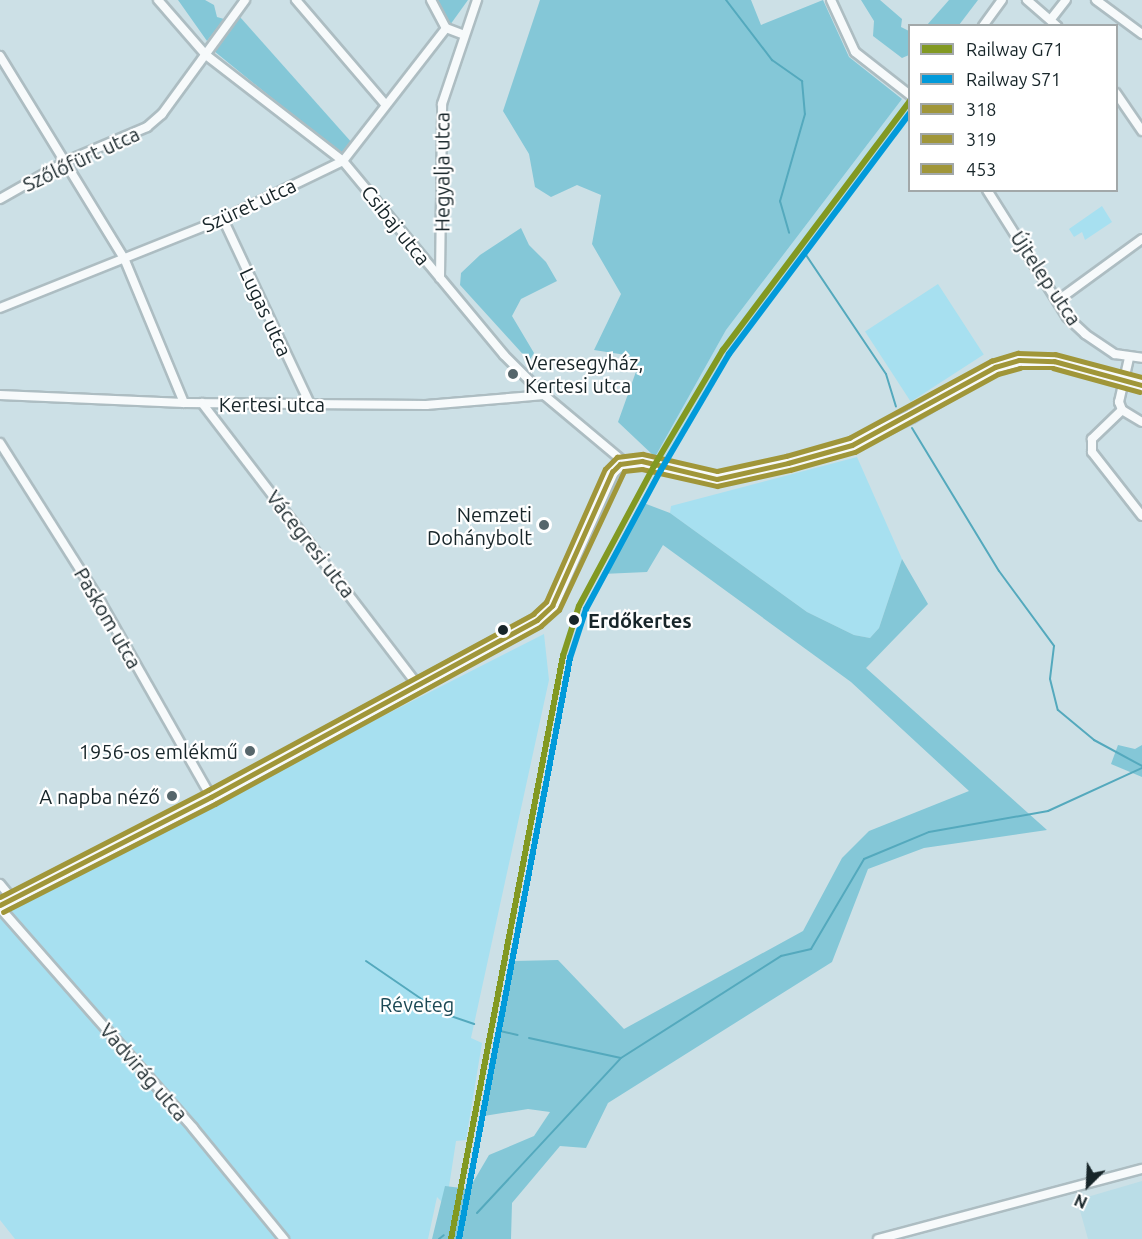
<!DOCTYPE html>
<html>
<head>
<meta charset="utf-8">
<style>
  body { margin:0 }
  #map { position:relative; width:1142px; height:1239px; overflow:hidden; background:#cce0e6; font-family:Ubuntu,sans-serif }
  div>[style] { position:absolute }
  .built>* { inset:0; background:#badde7 }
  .green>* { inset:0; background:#a7e0f0; transform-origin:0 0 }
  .forest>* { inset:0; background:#84c7d7 }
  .stream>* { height:2px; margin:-1px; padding:0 1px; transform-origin:1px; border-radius:1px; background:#54a9bd }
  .roads { filter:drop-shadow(2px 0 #adbdc2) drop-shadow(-2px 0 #adbdc2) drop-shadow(0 2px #adbdc2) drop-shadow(0 -2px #adbdc2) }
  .street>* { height:8px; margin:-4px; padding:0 4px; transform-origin:4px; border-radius:4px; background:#f7fafb }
  .secondary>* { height:12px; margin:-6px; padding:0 6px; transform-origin:6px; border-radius:6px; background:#f7fafb }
  .bus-1>* { height:4.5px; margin:-2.25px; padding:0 2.25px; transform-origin:2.25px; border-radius:2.25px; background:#a09639 }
  .bus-2>* { height:4.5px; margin:-2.25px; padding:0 2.25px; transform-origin:2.25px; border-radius:2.25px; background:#a09639 }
  .bus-3>* { height:4.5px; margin:-2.25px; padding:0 2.25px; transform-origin:2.25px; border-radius:2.25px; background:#a09639 }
  .rail-1>* { height:6px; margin:-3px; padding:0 3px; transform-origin:3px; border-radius:3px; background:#829922 }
  .rail-2>* { height:6px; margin:-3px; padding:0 3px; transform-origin:3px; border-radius:3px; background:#019ada }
  .dots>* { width:16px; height:16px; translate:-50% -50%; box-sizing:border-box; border:3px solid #fff; border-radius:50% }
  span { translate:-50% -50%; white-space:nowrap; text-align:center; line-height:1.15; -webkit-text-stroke:4.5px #fff; paint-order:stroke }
  .street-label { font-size:20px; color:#172529 }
  .poi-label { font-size:20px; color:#172529 }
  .left { translate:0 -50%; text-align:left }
  .right { translate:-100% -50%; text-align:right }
  .stop-label { font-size:20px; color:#172529; font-weight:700 }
  .park-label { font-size:20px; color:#1b4854 }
  .legend { position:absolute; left:908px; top:24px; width:210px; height:168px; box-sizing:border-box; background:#fff; border:2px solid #a2a8a9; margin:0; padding:8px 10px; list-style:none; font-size:18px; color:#172529 }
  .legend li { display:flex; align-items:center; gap:12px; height:30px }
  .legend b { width:30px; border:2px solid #a2a8a9 }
  .north { position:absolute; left:1058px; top:1155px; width:60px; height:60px; -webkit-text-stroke:4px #fff; paint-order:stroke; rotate:204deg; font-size:16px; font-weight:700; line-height:24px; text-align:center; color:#172529 }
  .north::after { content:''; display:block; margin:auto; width:21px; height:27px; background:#172529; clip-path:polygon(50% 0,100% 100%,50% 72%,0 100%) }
</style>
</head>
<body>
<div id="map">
  <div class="built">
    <i style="clip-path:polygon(902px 99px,909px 106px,909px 114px,723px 365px,669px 462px,655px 457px,726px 330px)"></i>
    <i style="clip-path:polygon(1142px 1181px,1142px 1239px,1088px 1239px,1077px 1200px)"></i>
  </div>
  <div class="green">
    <i style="clip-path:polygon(1102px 206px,1112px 222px,1085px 240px,1082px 232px,1074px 237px,1069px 229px)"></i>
    <i style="left:938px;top:284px;width:84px;height:87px;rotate:57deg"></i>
    <i style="clip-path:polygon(857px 457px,902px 559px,879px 628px,870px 638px,854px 635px,807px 612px,670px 513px,671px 506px)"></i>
    <i style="clip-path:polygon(544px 634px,549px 680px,471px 1038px,482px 1043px,466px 1140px,456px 1141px,446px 1206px,437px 1197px,428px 1239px,15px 1239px,0 1220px,0 911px)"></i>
  </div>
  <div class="forest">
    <i style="clip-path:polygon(178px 0,205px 0,214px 5px,217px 17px,224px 19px,207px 41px)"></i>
    <i style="clip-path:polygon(437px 0,468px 0,450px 25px)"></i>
    <i style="clip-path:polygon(540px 0,751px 0,761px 25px,823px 0,849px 57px,902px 99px,726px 330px,655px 457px,618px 422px,638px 366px,626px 355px,594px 350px,621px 294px,592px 244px,601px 195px,577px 185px,551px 197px,535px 187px,529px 154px,503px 111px)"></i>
    <i style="clip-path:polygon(861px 0,880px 0,902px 19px,901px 27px,909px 31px,909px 55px,902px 58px,873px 36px,874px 21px)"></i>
    <i style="clip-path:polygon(949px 0,978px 0,959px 25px,927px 25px)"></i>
    <i style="clip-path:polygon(240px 17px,353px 144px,349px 152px,342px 155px,214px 51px)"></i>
    <i style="clip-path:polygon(521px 228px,529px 245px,546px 262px,557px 281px,521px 299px,512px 316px,534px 353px,529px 361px,460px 285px,461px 273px,480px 255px)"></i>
    <i style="clip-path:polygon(641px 502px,670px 513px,807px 612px,854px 635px,870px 638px,879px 628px,902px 559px,928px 604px,866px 668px,1047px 830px,924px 848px,868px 869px,832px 962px,608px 1103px,586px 1148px,560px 1146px,512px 1203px,511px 1239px,432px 1239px,445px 1186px,469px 1189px,489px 1155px,534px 1136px,550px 1112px,528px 1109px,484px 1116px,514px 961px,558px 960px,624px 1029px,803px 931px,842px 858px,869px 831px,969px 791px,851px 682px,663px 545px,647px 572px,602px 574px)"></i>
    <i style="clip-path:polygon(1118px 745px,1135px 749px,1142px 745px,1142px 777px,1111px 764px)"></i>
  </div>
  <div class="stream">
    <i style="left:726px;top:0;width:76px;rotate:52.5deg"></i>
    <i style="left:772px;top:60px;width:37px;rotate:35deg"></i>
    <i style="left:802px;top:81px;width:33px;rotate:85deg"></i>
    <i style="left:805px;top:114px;width:91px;rotate:106deg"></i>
    <i style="left:780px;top:201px;width:33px;rotate:74deg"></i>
    <i style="left:804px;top:252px;width:147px;rotate:56.1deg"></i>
    <i style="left:886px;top:374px;width:34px;rotate:73deg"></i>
    <i style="left:912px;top:428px;width:167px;rotate:58.7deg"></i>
    <i style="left:999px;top:571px;width:93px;rotate:53.7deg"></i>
    <i style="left:1054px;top:646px;width:33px;rotate:97deg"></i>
    <i style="left:1050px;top:679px;width:32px;rotate:76deg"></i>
    <i style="left:1058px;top:710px;width:47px;rotate:39.8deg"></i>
    <i style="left:1094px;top:740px;width:55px;rotate:28.4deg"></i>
    <i style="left:366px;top:961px;width:92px;rotate:34.4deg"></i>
    <i style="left:442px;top:1013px;width:34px;rotate:19deg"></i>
    <i style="left:500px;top:1031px;width:18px;rotate:13deg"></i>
    <i style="left:529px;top:1038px;width:94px;rotate:12.3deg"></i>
    <i style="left:621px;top:1058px;width:190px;rotate:-32.5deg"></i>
    <i style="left:781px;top:956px;width:31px;rotate:-13deg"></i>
    <i style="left:811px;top:949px;width:104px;rotate:-59.5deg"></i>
    <i style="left:864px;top:859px;width:70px;rotate:-22.6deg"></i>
    <i style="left:929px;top:832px;width:121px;rotate:-10deg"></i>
    <i style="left:1048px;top:811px;width:103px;rotate:-24.6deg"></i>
    <i style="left:477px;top:1213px;width:210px;rotate:-47.1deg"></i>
    <i style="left:439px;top:1239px;width:6px;rotate:-39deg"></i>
  </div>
  <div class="roads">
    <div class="street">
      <i style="left:158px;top:0;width:73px;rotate:48.9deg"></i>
      <i style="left:206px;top:55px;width:173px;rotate:37.7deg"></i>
      <i style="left:343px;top:161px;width:252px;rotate:50.3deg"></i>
      <i style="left:504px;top:355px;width:57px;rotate:45deg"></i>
      <i style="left:544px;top:395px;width:104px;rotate:39.9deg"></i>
      <i style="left:296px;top:0;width:138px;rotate:49.4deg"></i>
      <i style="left:431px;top:0;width:32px;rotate:62deg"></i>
      <i style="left:446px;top:28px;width:19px;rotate:21deg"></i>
      <i style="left:831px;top:0;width:57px;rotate:65.2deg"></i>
      <i style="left:855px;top:52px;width:70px;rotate:38deg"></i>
      <i style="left:1027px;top:0;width:40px;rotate:41deg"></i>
      <i style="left:1096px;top:0;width:57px;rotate:36.5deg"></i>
      <i style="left:1051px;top:19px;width:24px;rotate:-52deg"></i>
      <i style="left:983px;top:26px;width:32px;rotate:-54deg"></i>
      <i style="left:0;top:56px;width:237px;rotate:58.5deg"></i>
      <i style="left:124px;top:258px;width:157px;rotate:67.5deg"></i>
      <i style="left:1116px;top:93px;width:46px;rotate:55.6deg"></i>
      <i style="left:987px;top:190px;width:150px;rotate:57.8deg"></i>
      <i style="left:1067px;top:317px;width:25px;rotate:43deg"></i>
      <i style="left:1085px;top:334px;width:36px;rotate:34deg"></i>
      <i style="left:1115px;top:354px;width:27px;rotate:8deg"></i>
      <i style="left:0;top:199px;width:77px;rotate:-29.6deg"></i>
      <i style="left:67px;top:161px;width:87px;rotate:-23deg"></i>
      <i style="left:147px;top:127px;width:20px;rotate:-41deg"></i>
      <i style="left:162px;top:114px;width:141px;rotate:-53.9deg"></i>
      <i style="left:223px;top:219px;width:204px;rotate:64.8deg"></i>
      <i style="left:440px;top:278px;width:174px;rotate:-89.3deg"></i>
      <i style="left:442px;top:104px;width:110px;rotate:-71.4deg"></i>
      <i style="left:1057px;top:301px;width:105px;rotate:-36.1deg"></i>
      <i style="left:0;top:308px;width:240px;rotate:-21.8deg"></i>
      <i style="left:223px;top:219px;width:133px;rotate:-25.8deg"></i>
      <i style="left:343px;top:161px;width:168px;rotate:-52.2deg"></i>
      <i style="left:1129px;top:358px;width:45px;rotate:102.8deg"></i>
      <i style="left:1119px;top:402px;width:9px;rotate:69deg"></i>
      <i style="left:1122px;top:410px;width:23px;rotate:31deg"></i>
      <i style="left:0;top:395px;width:184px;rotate:2.5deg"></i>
      <i style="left:184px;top:403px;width:242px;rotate:0.5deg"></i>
      <i style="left:426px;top:405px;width:118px;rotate:-4.8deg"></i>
      <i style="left:202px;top:403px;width:356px;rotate:52.6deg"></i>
      <i style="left:1122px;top:410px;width:42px;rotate:136deg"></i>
      <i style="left:1092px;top:439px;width:13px;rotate:90deg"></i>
      <i style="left:1092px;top:452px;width:81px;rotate:52deg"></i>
      <i style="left:0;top:443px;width:189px;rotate:57.7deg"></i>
      <i style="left:101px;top:603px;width:223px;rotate:60.4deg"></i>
      <i style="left:0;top:884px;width:21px;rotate:51deg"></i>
      <i style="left:0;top:908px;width:293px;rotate:48.7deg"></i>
      <i style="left:193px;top:1128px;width:144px;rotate:50.7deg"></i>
      <i style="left:878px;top:1239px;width:273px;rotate:-14.9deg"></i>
    </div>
    <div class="secondary">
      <i style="left:0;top:905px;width:237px;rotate:-27.1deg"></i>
      <i style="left:211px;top:797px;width:371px;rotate:-28.5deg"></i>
      <i style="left:537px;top:620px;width:21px;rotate:-43deg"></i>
      <i style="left:552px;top:606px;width:147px;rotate:-65.9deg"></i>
      <i style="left:612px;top:472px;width:11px;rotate:-45deg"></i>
      <i style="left:620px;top:464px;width:22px;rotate:-8deg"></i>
      <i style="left:642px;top:461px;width:77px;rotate:13.5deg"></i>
      <i style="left:717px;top:479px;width:73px;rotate:-12.7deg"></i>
      <i style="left:788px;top:463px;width:66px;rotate:-15.7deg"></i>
      <i style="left:852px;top:445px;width:66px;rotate:-26.2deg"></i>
      <i style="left:911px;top:416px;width:97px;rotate:-30.3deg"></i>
      <i style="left:995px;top:367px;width:25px;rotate:-16deg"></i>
      <i style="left:1019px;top:360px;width:35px;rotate:2deg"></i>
      <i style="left:1054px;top:361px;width:91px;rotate:15.3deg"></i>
    </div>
  </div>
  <div class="bus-1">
    <i style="left:0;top:905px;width:237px;rotate:-27.1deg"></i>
    <i style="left:211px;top:797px;width:371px;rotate:-28.5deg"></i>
    <i style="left:537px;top:620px;width:21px;rotate:-43deg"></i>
    <i style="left:552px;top:606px;width:147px;rotate:-65.9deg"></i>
    <i style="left:612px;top:472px;width:11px;rotate:-45deg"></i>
    <i style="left:620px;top:464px;width:22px;rotate:-8deg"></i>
    <i style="left:642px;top:461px;width:77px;rotate:13.5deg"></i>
    <i style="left:717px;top:479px;width:73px;rotate:-12.7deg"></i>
    <i style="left:788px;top:463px;width:66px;rotate:-15.7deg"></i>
    <i style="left:852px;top:445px;width:163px;rotate:-28.6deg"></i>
    <i style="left:995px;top:367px;width:25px;rotate:-16deg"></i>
    <i style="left:1019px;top:360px;width:35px;rotate:2deg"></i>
    <i style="left:1054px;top:361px;width:91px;rotate:15.3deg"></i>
  </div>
  <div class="bus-2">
    <i style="left:3px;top:912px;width:238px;rotate:-27deg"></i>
    <i style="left:215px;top:804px;width:371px;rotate:-28.6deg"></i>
    <i style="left:541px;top:626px;width:24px;rotate:-42deg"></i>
    <i style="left:559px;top:610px;width:153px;rotate:-64.9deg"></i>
    <i style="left:624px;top:471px;width:18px;rotate:-6deg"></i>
    <i style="left:642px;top:469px;width:77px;rotate:12.8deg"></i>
    <i style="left:717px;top:486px;width:75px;rotate:-12.4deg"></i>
    <i style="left:790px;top:470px;width:67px;rotate:-15.5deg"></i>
    <i style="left:855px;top:452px;width:163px;rotate:-28.6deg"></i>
    <i style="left:998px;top:374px;width:23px;rotate:-15deg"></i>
    <i style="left:1020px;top:368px;width:33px"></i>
    <i style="left:1053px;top:368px;width:90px;rotate:15.4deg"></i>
  </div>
  <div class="bus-3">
    <i style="left:0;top:897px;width:234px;rotate:-27.2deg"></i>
    <i style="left:208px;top:790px;width:370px;rotate:-28.4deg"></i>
    <i style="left:533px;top:614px;width:18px;rotate:-43deg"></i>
    <i style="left:546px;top:602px;width:145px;rotate:-66.1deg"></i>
    <i style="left:605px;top:469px;width:17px;rotate:-45deg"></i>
    <i style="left:617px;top:457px;width:26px;rotate:-7deg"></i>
    <i style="left:643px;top:454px;width:76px;rotate:12.9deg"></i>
    <i style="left:717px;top:471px;width:71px;rotate:-12.3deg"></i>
    <i style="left:786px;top:456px;width:66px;rotate:-15.9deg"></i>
    <i style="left:849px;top:438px;width:162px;rotate:-28.5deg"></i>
    <i style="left:991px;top:361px;width:28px;rotate:-17deg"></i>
    <i style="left:1018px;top:353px;width:37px;rotate:2deg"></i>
    <i style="left:1055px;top:354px;width:90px;rotate:14.8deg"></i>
  </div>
  <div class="rail-1">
    <i style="left:451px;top:1239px;width:594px;rotate:-79.13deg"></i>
    <i style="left:563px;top:656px;width:52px;rotate:-72.3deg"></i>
    <i style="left:579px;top:606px;width:159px;rotate:-61.8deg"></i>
    <i style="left:654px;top:466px;width:135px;rotate:-59.3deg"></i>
    <i style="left:723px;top:350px;width:311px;rotate:-53.1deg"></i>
  </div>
  <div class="rail-2">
    <i style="left:459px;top:1239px;width:592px;rotate:-79.18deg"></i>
    <i style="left:570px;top:658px;width:52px;rotate:-71.9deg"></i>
    <i style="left:586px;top:609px;width:158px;rotate:-61.7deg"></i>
    <i style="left:661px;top:470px;width:134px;rotate:-59.6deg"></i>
    <i style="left:729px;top:354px;width:301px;rotate:-53.1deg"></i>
  </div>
  <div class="dots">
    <i style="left:513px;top:374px;background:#56666b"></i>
    <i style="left:544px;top:525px;background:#56666b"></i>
    <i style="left:574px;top:620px;background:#172529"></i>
    <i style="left:503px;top:630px;background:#172529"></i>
    <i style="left:250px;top:751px;background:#56666b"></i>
    <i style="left:172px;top:796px;background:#56666b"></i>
  </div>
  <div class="street-label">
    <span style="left:81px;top:159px;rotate:-25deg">Szőlőfürt utca</span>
    <span style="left:442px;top:172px;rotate:-90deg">Hegyalja utca</span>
    <span style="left:249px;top:205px;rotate:-25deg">Szüret utca</span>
    <span style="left:396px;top:225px;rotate:51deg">Csibaj utca</span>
    <span style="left:1046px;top:278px;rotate:56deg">Újtelep utca</span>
    <span style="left:266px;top:312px;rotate:65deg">Lugas utca</span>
    <span style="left:272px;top:404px">Kertesi utca</span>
    <span style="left:311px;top:544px;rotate:52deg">Vácegresi utca</span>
    <span style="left:108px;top:618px;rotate:60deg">Paskom utca</span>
    <span style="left:144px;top:1072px;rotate:49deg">Vadvirág utca</span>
  </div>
  <div class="poi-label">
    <span class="left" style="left:525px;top:374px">Veresegyház,<br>Kertesi utca</span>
    <span class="right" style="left:532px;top:526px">Nemzeti<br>Dohánybolt</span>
    <span class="right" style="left:238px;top:751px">1956-os emlékmű</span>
    <span class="right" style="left:160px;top:796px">A napba néző</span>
  </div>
  <div class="stop-label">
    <span class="left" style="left:588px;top:620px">Erdőkertes</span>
  </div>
  <div class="park-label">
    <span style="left:417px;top:1004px">Réveteg</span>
  </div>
  <ul class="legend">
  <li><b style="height:8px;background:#829922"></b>Railway G71</li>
  <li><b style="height:8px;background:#019ada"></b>Railway S71</li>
  <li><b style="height:8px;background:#a09639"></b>318</li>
  <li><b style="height:8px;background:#a09639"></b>319</li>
  <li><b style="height:8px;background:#a09639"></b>453</li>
  </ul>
  <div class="north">N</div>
</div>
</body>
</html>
